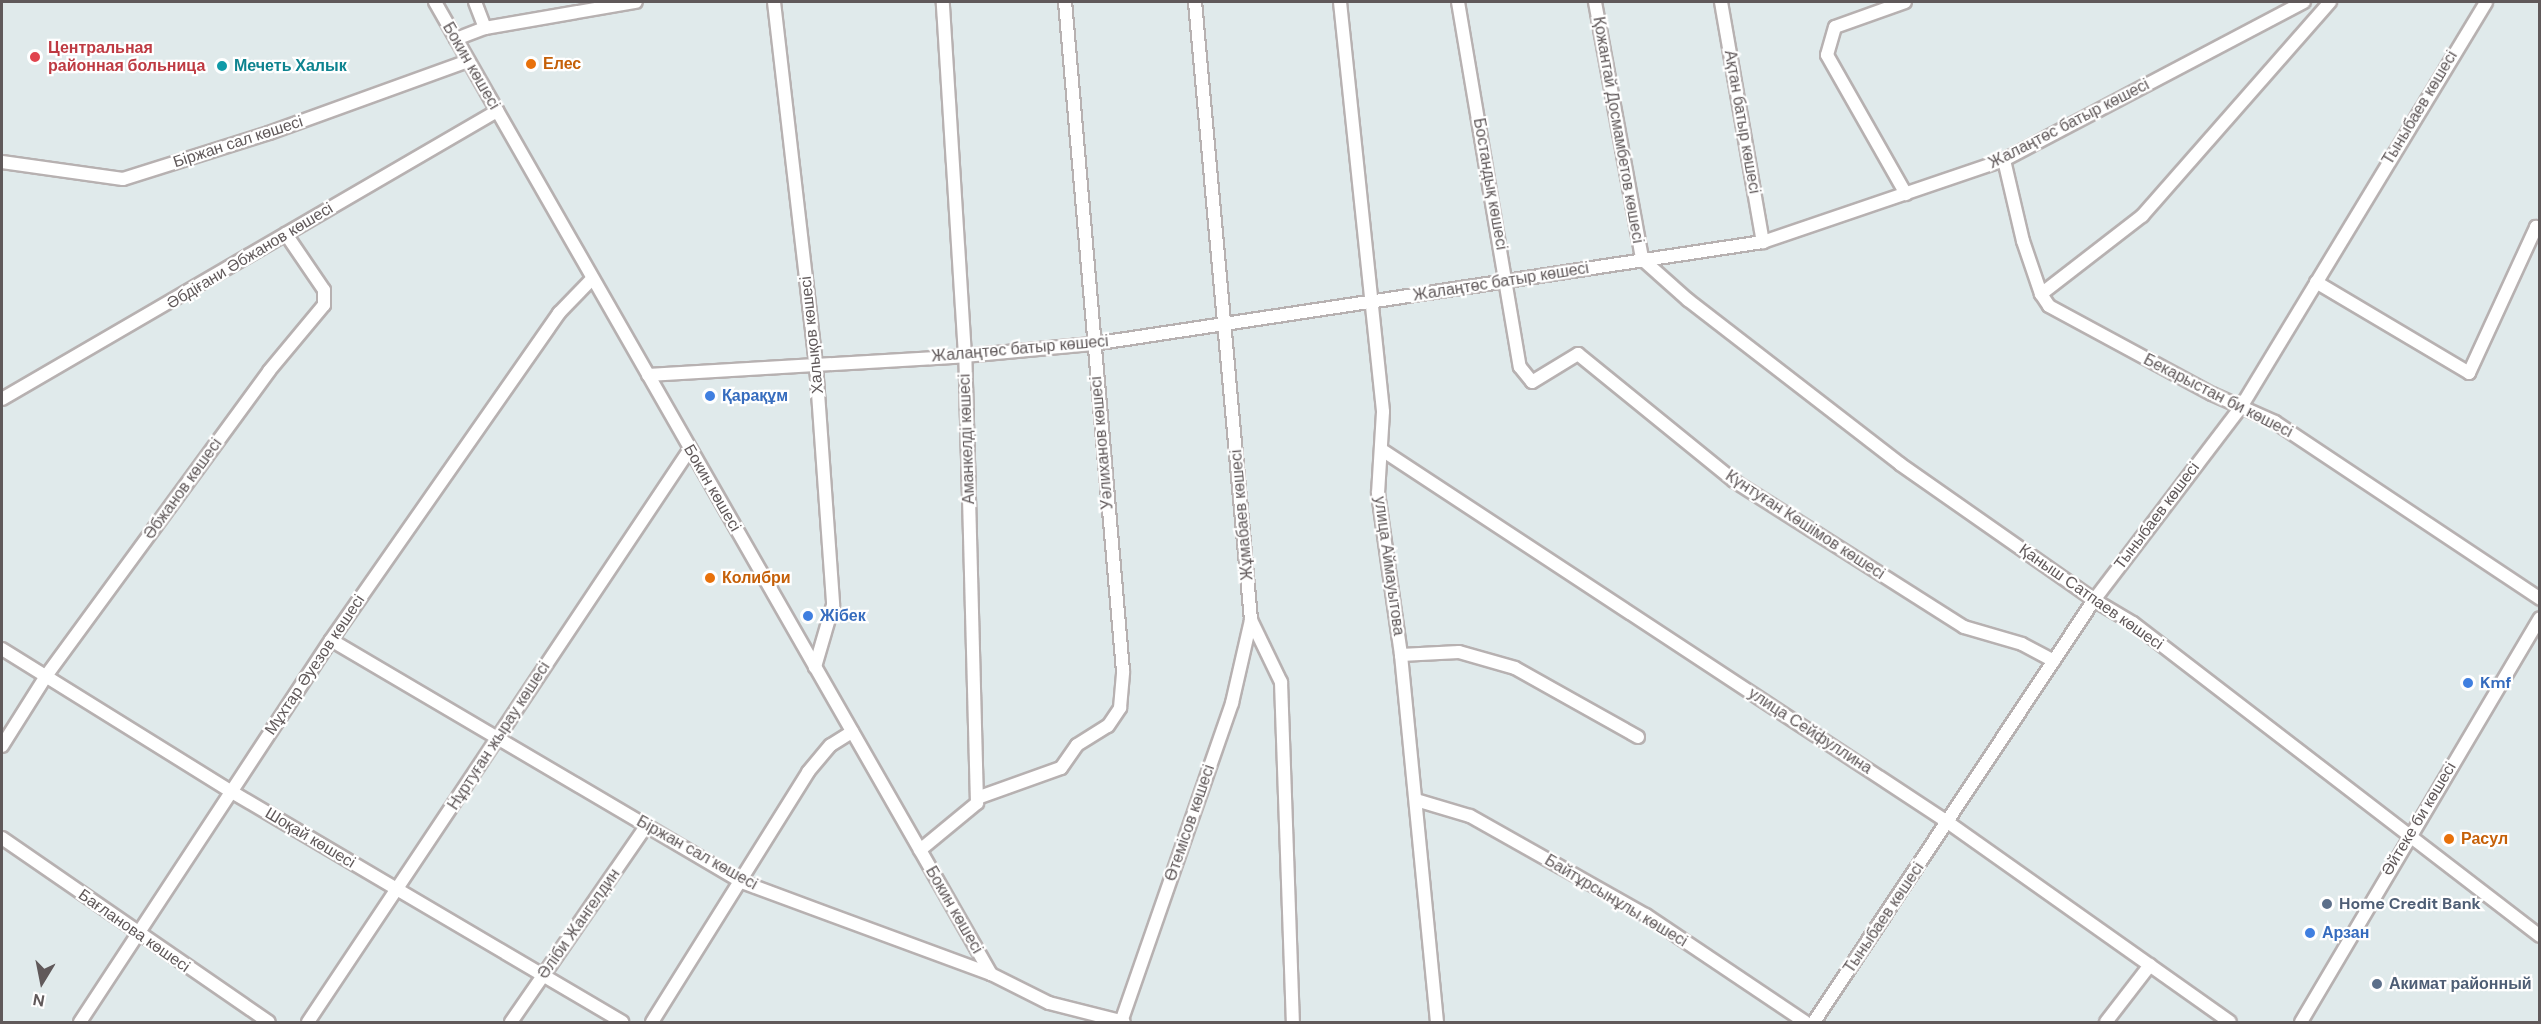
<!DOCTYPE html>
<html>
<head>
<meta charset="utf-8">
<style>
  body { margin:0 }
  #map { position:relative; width:2541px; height:1024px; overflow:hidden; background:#e0eaeb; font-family:"DM Sans",sans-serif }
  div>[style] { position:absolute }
  .roads { filter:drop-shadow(2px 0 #b7b1b1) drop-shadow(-2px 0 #b7b1b1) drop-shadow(0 2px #b7b1b1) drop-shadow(0 -2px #b7b1b1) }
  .minor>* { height:12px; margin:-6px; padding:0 6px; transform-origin:6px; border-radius:6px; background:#fff }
  .dots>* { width:16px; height:16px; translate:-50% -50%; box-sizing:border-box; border:3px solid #fff; border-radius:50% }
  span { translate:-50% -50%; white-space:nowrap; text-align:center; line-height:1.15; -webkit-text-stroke:4.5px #fff; paint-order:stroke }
  .health-label { font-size:16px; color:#be3a42; font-weight:700 }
  .left { translate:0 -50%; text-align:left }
  .food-label { font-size:16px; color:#c56008; font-weight:700 }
  .culture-label { font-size:16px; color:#0d838f; font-weight:700 }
  .street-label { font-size:16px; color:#60595a }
  .shop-label { font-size:16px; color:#366cbe; font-weight:700 }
  .service-label { font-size:16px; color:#4e5e75; font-weight:700 }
  .frame { position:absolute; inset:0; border:3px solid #60595a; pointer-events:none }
  .north { position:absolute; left:12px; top:952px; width:60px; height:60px; -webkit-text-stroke:4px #fff; paint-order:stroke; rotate:190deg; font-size:16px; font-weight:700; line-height:24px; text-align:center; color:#60595a }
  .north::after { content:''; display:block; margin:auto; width:21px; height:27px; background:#60595a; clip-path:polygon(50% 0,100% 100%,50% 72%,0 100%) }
</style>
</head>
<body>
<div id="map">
  <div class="roads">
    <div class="minor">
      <i style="left:435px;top:2px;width:1120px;rotate:60.23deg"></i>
      <i style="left:475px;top:2px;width:28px;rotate:69deg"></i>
      <i style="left:774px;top:2px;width:365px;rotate:83.4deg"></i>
      <i style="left:816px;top:365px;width:241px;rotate:85.9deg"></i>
      <i style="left:833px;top:605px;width:65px;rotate:106.2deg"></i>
      <i style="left:1195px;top:2px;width:621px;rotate:84.82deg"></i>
      <i style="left:1251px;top:620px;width:69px;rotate:64.2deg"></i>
      <i style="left:1281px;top:682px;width:340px;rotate:88deg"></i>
      <i style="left:1340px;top:2px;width:412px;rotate:84deg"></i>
      <i style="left:1383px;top:412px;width:81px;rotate:93.5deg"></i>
      <i style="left:1378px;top:493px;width:164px;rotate:81.9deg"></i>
      <i style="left:1401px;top:655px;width:369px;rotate:84.4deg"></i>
      <i style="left:1458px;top:2px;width:370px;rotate:80.4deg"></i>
      <i style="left:1520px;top:367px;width:19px;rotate:51deg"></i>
      <i style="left:1532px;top:382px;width:54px;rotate:-31.3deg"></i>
      <i style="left:1578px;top:354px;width:201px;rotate:39.1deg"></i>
      <i style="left:1734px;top:481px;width:272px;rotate:32.4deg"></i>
      <i style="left:1964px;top:627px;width:60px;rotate:16.3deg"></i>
      <i style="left:2022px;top:644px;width:36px;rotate:28deg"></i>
      <i style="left:1595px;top:2px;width:261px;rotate:79.6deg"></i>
      <i style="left:1642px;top:259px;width:62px;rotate:41.7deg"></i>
      <i style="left:1688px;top:300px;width:268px;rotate:37.7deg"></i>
      <i style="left:1900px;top:464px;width:237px;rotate:35deg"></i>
      <i style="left:2094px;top:600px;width:45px;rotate:30.5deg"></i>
      <i style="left:2133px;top:623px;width:513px;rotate:37.56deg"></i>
      <i style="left:1721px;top:2px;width:244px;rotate:80.1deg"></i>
      <i style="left:1905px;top:2px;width:74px;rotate:160.3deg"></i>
      <i style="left:1835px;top:27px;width:29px;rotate:106deg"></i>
      <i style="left:1827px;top:55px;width:160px;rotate:60.4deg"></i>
      <i style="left:456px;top:39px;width:31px;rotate:-21deg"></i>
      <i style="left:485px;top:28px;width:153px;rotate:-9.8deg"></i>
      <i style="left:2004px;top:160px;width:83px;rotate:76.8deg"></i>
      <i style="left:2023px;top:241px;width:56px;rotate:71.2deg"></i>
      <i style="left:2041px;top:294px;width:14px;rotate:56deg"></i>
      <i style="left:2049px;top:306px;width:185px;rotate:28.4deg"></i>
      <i style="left:2212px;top:394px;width:69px;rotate:24deg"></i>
      <i style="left:2275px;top:422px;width:319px;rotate:33.7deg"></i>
      <i style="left:2px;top:162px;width:122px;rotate:8deg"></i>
      <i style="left:123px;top:179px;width:153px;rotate:-17.5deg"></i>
      <i style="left:269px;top:133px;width:212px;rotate:-19.9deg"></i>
      <i style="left:2316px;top:282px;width:178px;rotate:30.7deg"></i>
      <i style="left:2469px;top:373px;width:161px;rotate:-65.3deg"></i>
      <i style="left:2536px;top:227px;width:5px;rotate:37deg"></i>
      <i style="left:2041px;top:294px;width:128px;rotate:-37.7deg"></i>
      <i style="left:2142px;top:216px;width:285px;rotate:-48.7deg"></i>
      <i style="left:648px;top:375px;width:318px;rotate:-3.4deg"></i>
      <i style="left:965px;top:356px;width:129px;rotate:-5.4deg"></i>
      <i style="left:1093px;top:344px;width:678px;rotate:-8.66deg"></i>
      <i style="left:1763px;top:242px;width:255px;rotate:-18.8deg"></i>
      <i style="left:2004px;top:160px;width:339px;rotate:-27.8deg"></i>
      <i style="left:2px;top:399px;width:573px;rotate:-30.19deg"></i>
      <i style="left:1382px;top:450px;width:679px;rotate:33.34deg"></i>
      <i style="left:1949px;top:823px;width:344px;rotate:35.3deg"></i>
      <i style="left:331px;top:640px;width:477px;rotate:30.5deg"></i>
      <i style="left:742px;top:882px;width:265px;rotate:20.3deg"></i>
      <i style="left:991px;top:974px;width:65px;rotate:26.6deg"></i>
      <i style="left:1049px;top:1003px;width:77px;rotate:14.2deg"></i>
      <i style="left:2px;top:649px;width:271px;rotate:31.9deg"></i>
      <i style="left:232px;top:792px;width:453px;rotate:30.5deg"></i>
      <i style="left:1401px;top:655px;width:58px;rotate:-3deg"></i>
      <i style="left:1459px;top:652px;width:58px;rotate:15.9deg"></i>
      <i style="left:1515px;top:668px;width:141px;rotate:29.3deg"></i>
      <i style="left:2px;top:746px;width:83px;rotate:-57.8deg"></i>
      <i style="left:46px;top:676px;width:378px;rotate:-53.8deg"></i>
      <i style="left:269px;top:371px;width:86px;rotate:-50.2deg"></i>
      <i style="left:324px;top:305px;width:15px;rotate:-90deg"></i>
      <i style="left:324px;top:290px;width:68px;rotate:-124.2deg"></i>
      <i style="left:977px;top:798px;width:89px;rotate:-19.7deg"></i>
      <i style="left:1061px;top:768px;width:28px;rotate:-55deg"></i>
      <i style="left:1077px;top:745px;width:36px;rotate:-32deg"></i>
      <i style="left:1108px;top:726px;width:22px;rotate:-56deg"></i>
      <i style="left:1120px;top:708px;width:37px;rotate:-85deg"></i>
      <i style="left:1123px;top:671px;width:672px;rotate:-94.95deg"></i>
      <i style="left:1416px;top:800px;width:56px;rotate:16.5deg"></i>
      <i style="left:1470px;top:816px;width:202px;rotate:29.4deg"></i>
      <i style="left:1646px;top:915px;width:192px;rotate:33.9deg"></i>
      <i style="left:2px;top:838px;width:324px;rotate:34.6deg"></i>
      <i style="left:920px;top:850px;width:74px;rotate:-39.5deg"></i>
      <i style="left:977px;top:803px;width:447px;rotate:-91.5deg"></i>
      <i style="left:965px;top:356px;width:355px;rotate:-93.6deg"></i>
      <i style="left:80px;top:1022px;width:457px;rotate:-56.7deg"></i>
      <i style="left:331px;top:640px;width:399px;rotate:-55.1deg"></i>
      <i style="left:559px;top:313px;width:46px;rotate:-45.9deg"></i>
      <i style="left:308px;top:1022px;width:689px;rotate:-56.31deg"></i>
      <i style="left:511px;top:1022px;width:238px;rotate:-55.4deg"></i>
      <i style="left:652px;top:1022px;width:295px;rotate:-58deg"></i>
      <i style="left:808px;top:772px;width:35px;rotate:-50deg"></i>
      <i style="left:831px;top:745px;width:25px;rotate:-32deg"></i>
      <i style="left:1121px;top:1022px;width:338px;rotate:-70.8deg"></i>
      <i style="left:1232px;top:703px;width:85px;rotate:-77.1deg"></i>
      <i style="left:1814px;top:1022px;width:506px;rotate:-56.44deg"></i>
      <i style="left:2094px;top:600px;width:243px;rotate:-52.7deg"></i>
      <i style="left:2241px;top:407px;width:473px;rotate:-58.8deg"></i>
      <i style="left:2106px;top:1022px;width:72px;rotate:-52.3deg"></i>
      <i style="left:2301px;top:1022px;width:469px;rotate:-59.4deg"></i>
    </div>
  </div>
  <div class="dots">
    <i style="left:35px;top:57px;background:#e0444e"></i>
    <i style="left:531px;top:64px;background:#e8710a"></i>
    <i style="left:222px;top:66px;background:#0f9aa8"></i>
    <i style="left:710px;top:396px;background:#3f7fe0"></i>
    <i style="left:710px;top:578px;background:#e8710a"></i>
    <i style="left:808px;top:616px;background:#3f7fe0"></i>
    <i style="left:2468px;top:683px;background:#3f7fe0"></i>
    <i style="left:2449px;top:839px;background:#e8710a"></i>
    <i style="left:2327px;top:904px;background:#5c6f8a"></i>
    <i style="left:2310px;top:933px;background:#3f7fe0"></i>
    <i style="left:2377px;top:984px;background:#5c6f8a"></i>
  </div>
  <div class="health-label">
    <span class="left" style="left:48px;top:57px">Центральная<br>районная больница</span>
  </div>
  <div class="food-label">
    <span class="left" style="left:543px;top:64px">Елес</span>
    <span class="left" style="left:722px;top:578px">Колибри</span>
    <span class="left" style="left:2461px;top:839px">Расул</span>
  </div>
  <div class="culture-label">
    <span class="left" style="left:234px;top:66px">Мечеть Халык</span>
  </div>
  <div class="street-label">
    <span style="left:471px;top:66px;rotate:60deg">Бокин көшесі</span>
    <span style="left:2420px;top:108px;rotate:-59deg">Тыныбаев көшесі</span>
    <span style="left:1742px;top:122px;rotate:80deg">Ақтан батыр көшесі</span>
    <span style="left:2069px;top:124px;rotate:-27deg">Жалаңтөс батыр көшесі</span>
    <span style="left:1618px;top:130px;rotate:80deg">Қожантай Досмамбетов көшесі</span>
    <span style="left:238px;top:142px;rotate:-18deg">Біржан сал көшесі</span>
    <span style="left:1490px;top:184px;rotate:80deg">Бостандық көшесі</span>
    <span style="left:250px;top:256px;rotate:-31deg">Әбдіғани Әбжанов көшесі</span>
    <span style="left:1501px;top:282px;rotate:-9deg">Жалаңтөс батыр көшесі</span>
    <span style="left:812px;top:335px;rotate:-96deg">Халықов көшесі</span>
    <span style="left:1020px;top:349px;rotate:-5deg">Жалаңтөс батыр көшесі</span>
    <span style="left:2218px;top:396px;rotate:27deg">Бекарыстан би көшесі</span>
    <span style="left:967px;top:439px;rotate:-92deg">Аманкелді көшесі</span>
    <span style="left:1102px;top:443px;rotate:-95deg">Уәлиханов көшесі</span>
    <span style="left:712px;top:488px;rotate:60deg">Бокин көшесі</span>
    <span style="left:183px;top:489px;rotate:-54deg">Әбжанов көшесі</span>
    <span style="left:1242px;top:515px;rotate:-95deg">Жұмабаев көшесі</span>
    <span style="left:2157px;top:516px;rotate:-53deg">Тыныбаев көшесі</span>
    <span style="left:1805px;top:525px;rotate:33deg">Күнтуған Көшімов көшесі</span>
    <span style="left:1389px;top:566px;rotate:82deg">улица Аймауытова</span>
    <span style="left:2091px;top:597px;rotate:35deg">Қаныш Сатпаев көшесі</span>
    <span style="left:315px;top:665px;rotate:-56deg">Мұхтар Әуезов көшесі</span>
    <span style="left:1810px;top:731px;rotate:33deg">улица Сейфуллина</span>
    <span style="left:499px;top:736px;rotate:-57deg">Нұртуған жырау көшесі</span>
    <span style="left:2419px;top:819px;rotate:-59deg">Әйтеке би көшесі</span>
    <span style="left:1190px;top:823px;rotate:-71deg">Өтемісов көшесі</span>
    <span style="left:310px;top:838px;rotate:31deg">Шоқай көшесі</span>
    <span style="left:697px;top:853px;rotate:29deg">Біржан сал көшесі</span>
    <span style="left:1616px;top:901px;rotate:31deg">Байтұрсынұлы көшесі</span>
    <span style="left:954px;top:910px;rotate:60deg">Бокин көшесі</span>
    <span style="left:1884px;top:918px;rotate:-56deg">Тыныбаев көшесі</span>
    <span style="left:579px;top:924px;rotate:-55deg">Әліби Жангелдин</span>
    <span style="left:134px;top:931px;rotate:35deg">Бағланова көшесі</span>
  </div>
  <div class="shop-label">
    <span class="left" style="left:722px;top:396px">Қарақұм</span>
    <span class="left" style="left:820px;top:616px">Жібек</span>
    <span class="left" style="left:2480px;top:683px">Kmf</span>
    <span class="left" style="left:2322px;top:933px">Арзан</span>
  </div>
  <div class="service-label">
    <span class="left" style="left:2339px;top:904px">Home Credit Bank</span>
    <span class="left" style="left:2389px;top:984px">Акимат районный</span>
  </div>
  <div class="frame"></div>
  <div class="north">N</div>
</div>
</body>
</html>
